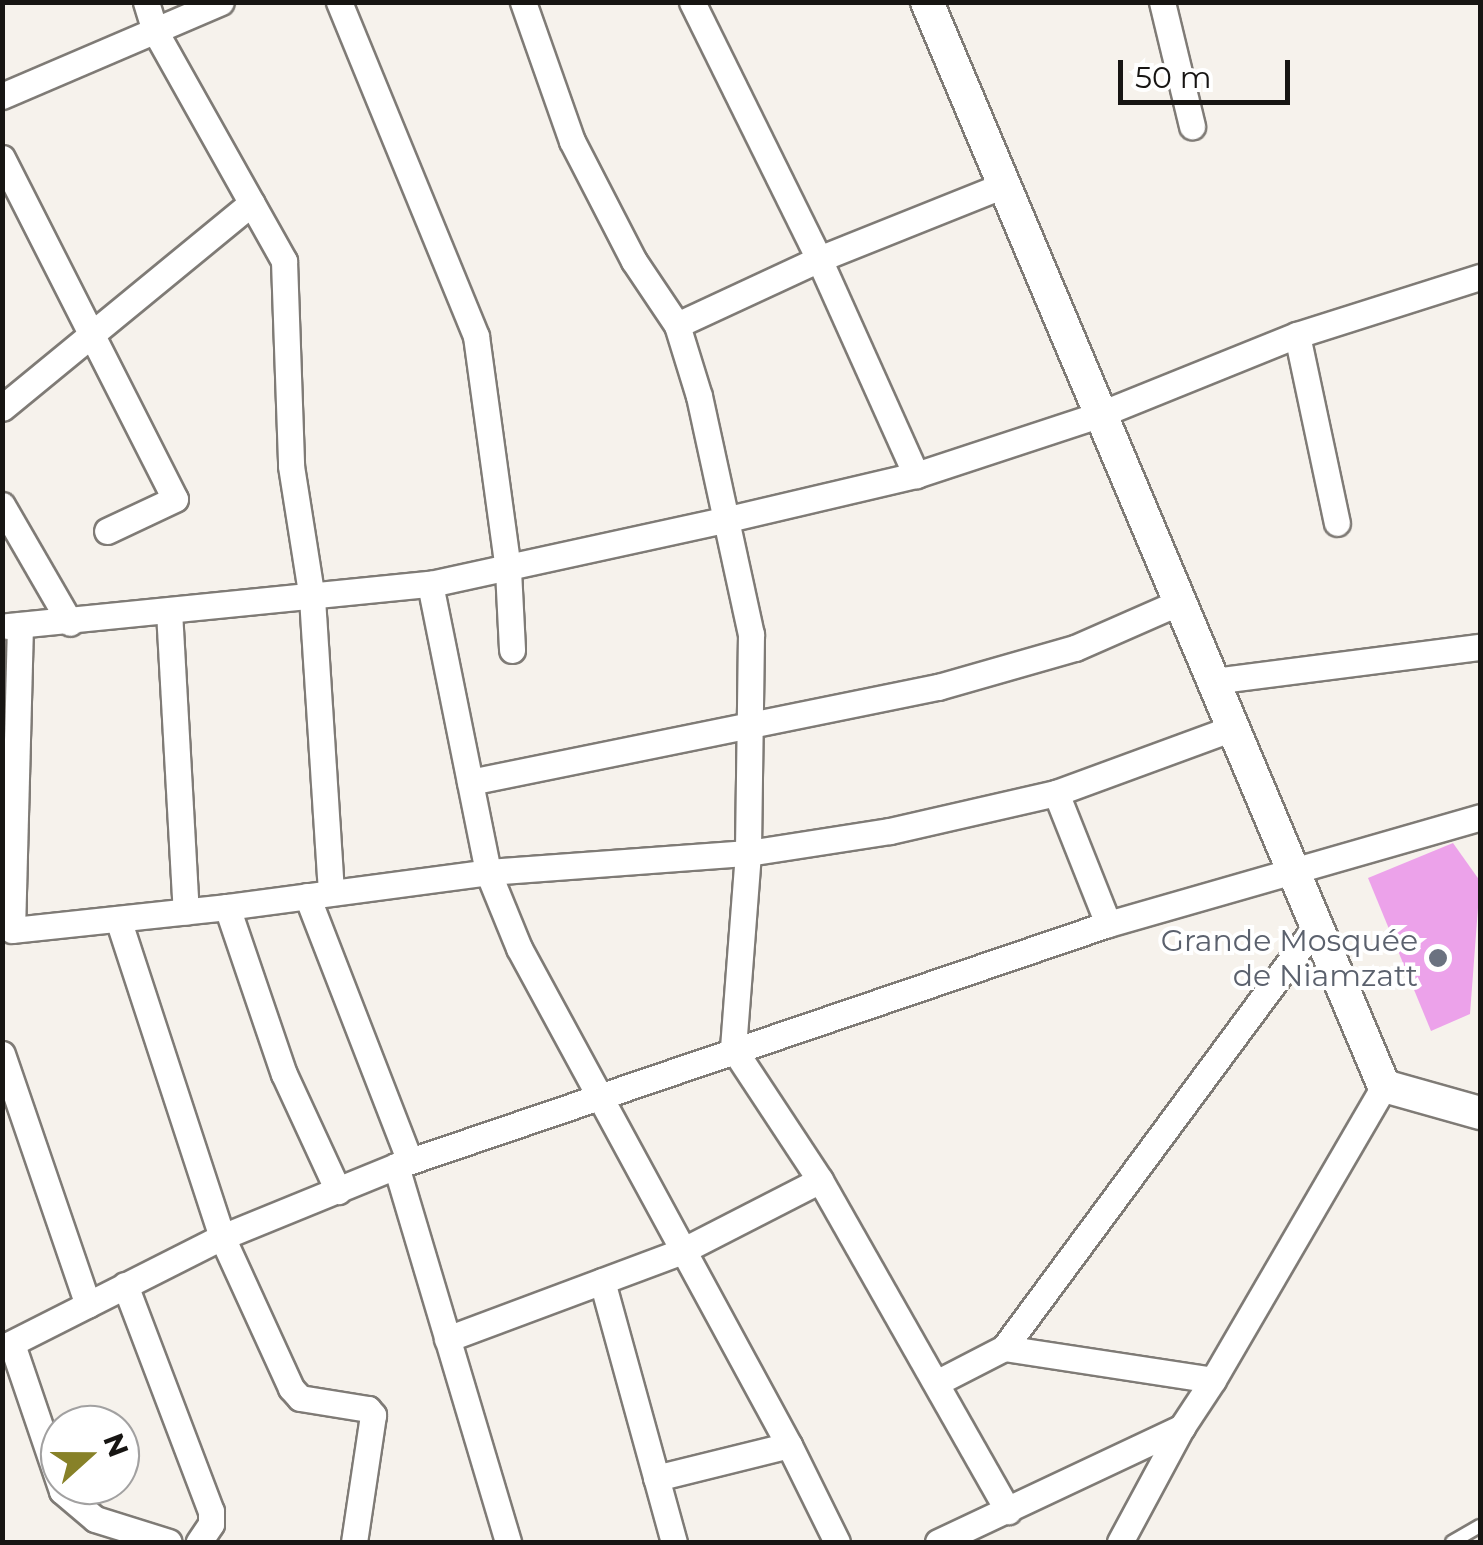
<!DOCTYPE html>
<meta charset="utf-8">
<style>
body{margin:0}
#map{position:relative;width:1483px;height:1545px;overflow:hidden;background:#f6f2ec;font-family:Montserrat,sans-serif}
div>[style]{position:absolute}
.building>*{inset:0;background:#eca2ea}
.roads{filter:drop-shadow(2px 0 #7f7b76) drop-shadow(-2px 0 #7f7b76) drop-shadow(0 2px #7f7b76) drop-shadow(0 -2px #7f7b76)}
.service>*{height:12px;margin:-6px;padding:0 6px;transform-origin:6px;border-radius:6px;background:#fff}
.minor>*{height:25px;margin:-12.5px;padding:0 12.5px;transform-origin:12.5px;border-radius:12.5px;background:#fff}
.tertiary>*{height:32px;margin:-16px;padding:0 16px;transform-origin:16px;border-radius:16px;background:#fff}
.dots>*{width:28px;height:28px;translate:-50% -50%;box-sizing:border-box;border:5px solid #fff;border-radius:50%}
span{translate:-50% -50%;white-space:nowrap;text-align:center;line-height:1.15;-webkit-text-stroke:8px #fff;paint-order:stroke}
.worship-label{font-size:30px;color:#5b616d}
.right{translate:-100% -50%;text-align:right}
.frame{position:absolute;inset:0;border:5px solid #171513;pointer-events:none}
.north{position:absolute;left:40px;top:1405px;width:100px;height:100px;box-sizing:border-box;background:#fff;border:2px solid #a2a1a1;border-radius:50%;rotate:69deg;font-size:28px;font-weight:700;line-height:40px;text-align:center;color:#171513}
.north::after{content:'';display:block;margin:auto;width:35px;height:45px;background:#878128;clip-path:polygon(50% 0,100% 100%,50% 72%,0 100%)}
.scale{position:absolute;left:1118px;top:60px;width:172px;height:45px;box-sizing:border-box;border:5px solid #171513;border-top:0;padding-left:12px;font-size:30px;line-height:35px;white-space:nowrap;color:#171513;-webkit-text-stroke:8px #fff;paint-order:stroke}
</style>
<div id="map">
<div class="building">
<div style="clip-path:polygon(1453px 843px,1480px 881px,1470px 1014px,1431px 1031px,1368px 878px)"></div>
</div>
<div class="roads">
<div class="service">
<div style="left:1452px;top:1542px;width:32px;rotate:-30deg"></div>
</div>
<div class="minor">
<div style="left:146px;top:2px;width:30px;rotate:73deg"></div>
<div style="left:155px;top:31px;width:264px;rotate:60.7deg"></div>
<div style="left:284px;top:261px;width:205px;rotate:88deg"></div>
<div style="left:291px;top:466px;width:134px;rotate:81deg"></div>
<div style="left:312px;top:598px;width:295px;rotate:86.3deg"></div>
<div style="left:339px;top:2px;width:361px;rotate:67.7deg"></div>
<div style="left:476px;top:336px;width:236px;rotate:82.2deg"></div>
<div style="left:508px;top:570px;width:80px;rotate:87.1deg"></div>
<div style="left:523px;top:2px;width:147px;rotate:70.6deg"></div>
<div style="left:572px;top:141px;width:135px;rotate:62.7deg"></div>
<div style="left:634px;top:261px;width:77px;rotate:56.1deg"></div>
<div style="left:677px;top:325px;width:74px;rotate:72.8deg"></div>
<div style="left:699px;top:396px;width:244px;rotate:77.7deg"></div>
<div style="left:751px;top:634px;width:219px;rotate:90.8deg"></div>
<div style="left:748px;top:853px;width:196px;rotate:94.4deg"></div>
<div style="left:733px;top:1048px;width:158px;rotate:56.6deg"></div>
<div style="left:820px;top:1180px;width:381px;rotate:60.4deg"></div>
<div style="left:692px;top:2px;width:287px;rotate:63.7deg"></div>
<div style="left:819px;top:259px;width:237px;rotate:65.8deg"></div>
<div style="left:1162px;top:2px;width:128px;rotate:76.4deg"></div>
<div style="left:2px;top:96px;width:238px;rotate:-23.2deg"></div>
<div style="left:2px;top:158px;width:382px;rotate:63.1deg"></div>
<div style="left:175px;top:499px;width:75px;rotate:154.8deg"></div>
<div style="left:677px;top:325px;width:157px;rotate:-24.9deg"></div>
<div style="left:819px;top:259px;width:199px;rotate:-21.8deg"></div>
<div style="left:1297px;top:335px;width:192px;rotate:78deg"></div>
<div style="left:2px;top:408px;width:323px;rotate:-39.4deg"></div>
<div style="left:2px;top:505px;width:136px;rotate:60deg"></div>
<div style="left:430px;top:584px;width:294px;rotate:78.6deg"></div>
<div style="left:488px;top:872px;width:82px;rotate:67.8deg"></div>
<div style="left:519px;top:948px;width:566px;rotate:61.49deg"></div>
<div style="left:789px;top:1445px;width:108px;rotate:63.7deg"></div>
<div style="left:169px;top:611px;width:301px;rotate:86.8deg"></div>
<div style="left:20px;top:625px;width:305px;rotate:91.5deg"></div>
<div style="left:12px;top:930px;width:216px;rotate:-6.1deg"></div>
<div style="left:227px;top:907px;width:263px;rotate:-7.6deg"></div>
<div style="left:488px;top:872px;width:261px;rotate:-4.2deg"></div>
<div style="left:748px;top:853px;width:144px;rotate:-8.8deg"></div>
<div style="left:890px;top:831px;width:170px;rotate:-12.9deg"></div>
<div style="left:1056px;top:793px;width:189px;rotate:-20.2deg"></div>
<div style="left:7px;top:626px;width:425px;rotate:-5.7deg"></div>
<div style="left:430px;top:584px;width:301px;rotate:-12.3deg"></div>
<div style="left:724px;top:520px;width:197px;rotate:-13.2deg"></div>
<div style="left:916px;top:475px;width:195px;rotate:-18.2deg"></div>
<div style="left:1101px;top:414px;width:211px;rotate:-22deg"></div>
<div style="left:1297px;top:335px;width:192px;rotate:-17.6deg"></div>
<div style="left:1213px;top:681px;width:269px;rotate:-7.3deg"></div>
<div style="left:470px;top:782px;width:478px;rotate:-11.5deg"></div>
<div style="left:938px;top:687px;width:142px;rotate:-15.9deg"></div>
<div style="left:1075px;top:648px;width:115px;rotate:-23.7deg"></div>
<div style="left:1056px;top:793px;width:141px;rotate:68.3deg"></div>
<div style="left:307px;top:896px;width:284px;rotate:68.8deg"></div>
<div style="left:227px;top:907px;width:176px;rotate:71.2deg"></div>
<div style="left:284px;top:1074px;width:129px;rotate:65.2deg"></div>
<div style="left:118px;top:919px;width:335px;rotate:71.9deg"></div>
<div style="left:222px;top:1237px;width:166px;rotate:65.4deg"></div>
<div style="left:291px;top:1388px;width:13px;rotate:48deg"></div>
<div style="left:300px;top:1398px;width:69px;rotate:9.2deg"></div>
<div style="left:368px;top:1409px;width:8px;rotate:50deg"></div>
<div style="left:373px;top:1415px;width:128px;rotate:98.5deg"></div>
<div style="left:2px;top:1054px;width:265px;rotate:71.1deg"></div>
<div style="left:396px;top:1166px;width:392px;rotate:73.4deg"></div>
<div style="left:602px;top:1281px;width:271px;rotate:74.6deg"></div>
<div style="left:125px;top:1285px;width:242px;rotate:69.2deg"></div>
<div style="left:211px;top:1511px;width:13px;rotate:90deg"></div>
<div style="left:211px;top:1524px;width:22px;rotate:124deg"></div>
<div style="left:447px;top:1339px;width:249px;rotate:-20.5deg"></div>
<div style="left:680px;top:1252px;width:157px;rotate:-27.2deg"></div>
<div style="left:12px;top:1344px;width:155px;rotate:71.2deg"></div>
<div style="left:62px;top:1491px;width:43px;rotate:40.3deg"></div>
<div style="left:95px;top:1519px;width:77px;rotate:17.3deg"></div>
<div style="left:2px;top:1348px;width:246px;rotate:-26.8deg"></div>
<div style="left:222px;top:1237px;width:188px;rotate:-22.2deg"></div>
<div style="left:396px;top:1166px;width:752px;rotate:-18.77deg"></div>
<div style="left:1108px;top:924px;width:387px;rotate:-16deg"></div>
<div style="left:1004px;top:1348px;width:211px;rotate:8.7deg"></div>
<div style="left:938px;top:1382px;width:74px;rotate:-27.3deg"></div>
<div style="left:1004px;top:1348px;width:525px;rotate:-53.52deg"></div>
<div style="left:656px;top:1478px;width:137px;rotate:-13.9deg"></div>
<div style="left:938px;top:1542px;width:270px;rotate:-25.2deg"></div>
<div style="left:1120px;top:1542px;width:131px;rotate:-61.7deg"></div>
<div style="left:1182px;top:1427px;width:56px;rotate:-56.6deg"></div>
<div style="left:1213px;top:1380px;width:340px;rotate:-59.8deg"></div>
</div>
<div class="tertiary">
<div style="left:927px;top:2px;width:1176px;rotate:67.14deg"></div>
<div style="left:1384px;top:1086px;width:100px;rotate:15.7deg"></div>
</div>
</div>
<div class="dots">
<div style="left:1438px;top:958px;background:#6b7280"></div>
</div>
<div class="worship-label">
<span class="right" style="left:1418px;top:958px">Grande Mosquée<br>de Niamzatt</span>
</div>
<div class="frame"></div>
<div class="north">N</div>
<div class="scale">50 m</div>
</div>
